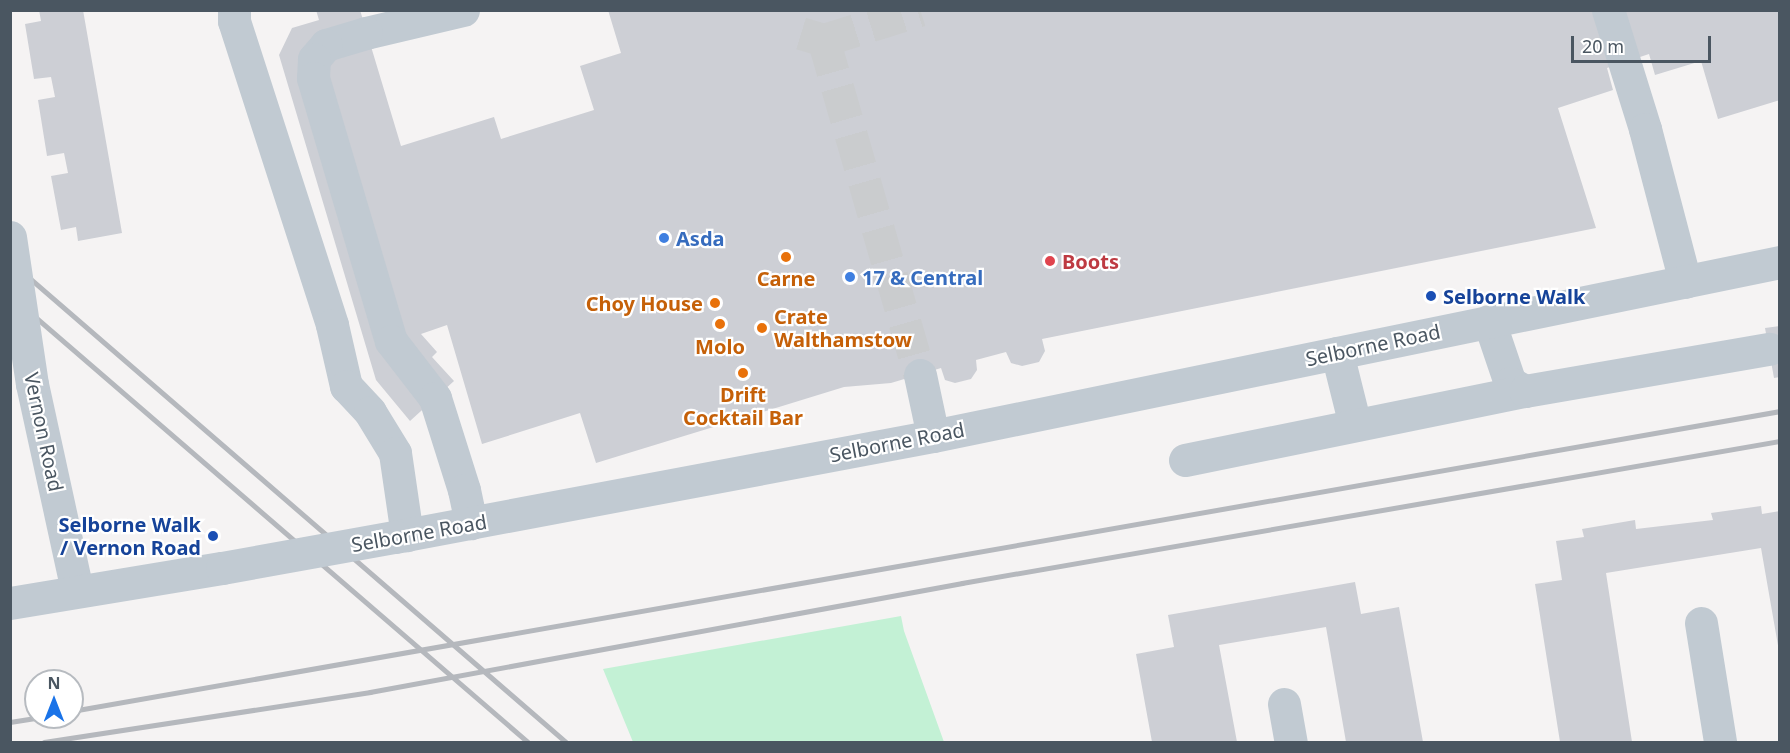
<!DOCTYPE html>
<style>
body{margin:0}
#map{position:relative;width:1790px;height:753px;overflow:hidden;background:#f5f3f3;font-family:"Noto Sans",sans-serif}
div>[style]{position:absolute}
.green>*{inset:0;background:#c3f1d5}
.building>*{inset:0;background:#cdcfd5}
.minor-tunnel>*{height:33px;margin-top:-16.5px;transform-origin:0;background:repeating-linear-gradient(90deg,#caccce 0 33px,transparent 0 49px)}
.minor>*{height:33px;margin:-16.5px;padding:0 16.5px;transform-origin:16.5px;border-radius:16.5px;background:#c1cad2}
.rail>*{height:4.5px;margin:-2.25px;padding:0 2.25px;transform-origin:2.25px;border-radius:2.25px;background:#b5b8bd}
.minor-bridge>*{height:33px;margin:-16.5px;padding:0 16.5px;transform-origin:16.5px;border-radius:16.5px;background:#c1cad2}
.dots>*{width:16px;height:16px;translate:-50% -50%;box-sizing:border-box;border:3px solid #fff;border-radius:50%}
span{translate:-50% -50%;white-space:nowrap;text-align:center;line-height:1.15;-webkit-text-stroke:4.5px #fff;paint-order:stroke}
.shop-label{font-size:20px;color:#366cbe;font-weight:700}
.left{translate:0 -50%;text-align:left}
.health-label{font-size:20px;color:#be3a42;font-weight:700}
.food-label{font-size:20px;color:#c56008;font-weight:700}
.right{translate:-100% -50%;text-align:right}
.transit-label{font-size:20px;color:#164399;font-weight:700}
.street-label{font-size:20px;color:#4a5661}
.frame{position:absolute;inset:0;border:12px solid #4a5661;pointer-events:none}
.north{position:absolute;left:24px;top:669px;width:60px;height:60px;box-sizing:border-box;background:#fff;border:2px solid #b7bbc0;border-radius:50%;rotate:0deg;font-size:16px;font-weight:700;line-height:24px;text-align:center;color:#4a5661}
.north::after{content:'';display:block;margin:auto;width:21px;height:27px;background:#1a73e8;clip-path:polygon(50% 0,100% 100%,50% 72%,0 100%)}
.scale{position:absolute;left:1571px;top:36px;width:140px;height:27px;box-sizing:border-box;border:3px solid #4a5661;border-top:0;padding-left:8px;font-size:18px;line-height:21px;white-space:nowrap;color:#4a5661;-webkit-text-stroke:4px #fff;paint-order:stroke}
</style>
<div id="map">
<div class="green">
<div style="clip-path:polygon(901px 616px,904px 631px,944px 742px,633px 742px,603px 669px)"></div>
</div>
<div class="building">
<div style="clip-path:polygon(39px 10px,83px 10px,122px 233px,78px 241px,76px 227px,61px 230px,51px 176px,68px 173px,64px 153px,47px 156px,38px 100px,55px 97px,51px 77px,34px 79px,25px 24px,41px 21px)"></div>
<div style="clip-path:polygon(316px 10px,360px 10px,401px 146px,494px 117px,501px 139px,594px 110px,580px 66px,621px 53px,608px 10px,1780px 10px,1780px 100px,1718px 119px,1701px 61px,1655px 75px,1649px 54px,1607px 68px,1613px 90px,1558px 108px,1596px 228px,1042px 339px,1045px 351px,1039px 362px,1022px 366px,1011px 363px,1006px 352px,976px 360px,977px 370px,971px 379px,955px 383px,945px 380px,941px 368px,891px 383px,844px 387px,596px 463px,580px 413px,482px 444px,447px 325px,421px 334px,437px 352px,432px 357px,454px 381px,410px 421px,376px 380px,279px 55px,292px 28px,319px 20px)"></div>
<div style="clip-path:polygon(1780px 326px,1780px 377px,1774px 378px,1765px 328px)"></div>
<div style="clip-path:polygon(1761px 506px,1762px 514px,1780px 511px,1780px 657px,1761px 548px,1606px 573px,1632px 742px,1560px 742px,1535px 584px,1562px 580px,1556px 541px,1584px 537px,1582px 529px,1635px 520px,1636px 529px,1713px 520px,1711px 513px)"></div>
<div style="clip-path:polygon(1355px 582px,1361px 614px,1399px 607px,1423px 742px,1346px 742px,1326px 627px,1219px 645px,1237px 742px,1152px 742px,1136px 654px,1174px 647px,1168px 615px)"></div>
</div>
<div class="minor-tunnel">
<div style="left:801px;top:33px;width:24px;rotate:17deg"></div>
<div style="left:824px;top:40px;width:101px;rotate:-17.4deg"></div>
<div style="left:824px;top:40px;width:348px;rotate:74deg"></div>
</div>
<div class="minor">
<div style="left:234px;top:10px;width:11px;rotate:90deg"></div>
<div style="left:234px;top:21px;width:319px;rotate:72.1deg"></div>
<div style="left:332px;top:325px;width:63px;rotate:77.1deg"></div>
<div style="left:346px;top:386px;width:35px;rotate:47deg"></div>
<div style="left:370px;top:412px;width:48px;rotate:58.6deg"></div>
<div style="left:395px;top:453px;width:83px;rotate:81.7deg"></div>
<div style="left:463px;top:10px;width:100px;rotate:166.7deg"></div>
<div style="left:366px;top:33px;width:42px;rotate:163.3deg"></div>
<div style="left:326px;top:45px;width:18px;rotate:131deg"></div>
<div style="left:314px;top:59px;width:19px;rotate:93deg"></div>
<div style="left:313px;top:78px;width:274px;rotate:73.5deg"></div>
<div style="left:391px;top:341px;width:72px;rotate:52.3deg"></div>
<div style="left:435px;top:398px;width:96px;rotate:72.5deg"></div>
<div style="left:464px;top:490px;width:34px;rotate:78deg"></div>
<div style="left:1608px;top:10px;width:125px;rotate:72.7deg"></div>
<div style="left:1645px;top:129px;width:158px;rotate:75.3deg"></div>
<div style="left:1489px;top:321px;width:65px;rotate:71.3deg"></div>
<div style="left:1510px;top:383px;width:17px;rotate:28deg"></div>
<div style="left:1337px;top:353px;width:74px;rotate:76deg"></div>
<div style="left:920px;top:375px;width:62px;rotate:78deg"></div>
<div style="left:32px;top:384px;width:212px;rotate:77.7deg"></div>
<div style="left:1185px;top:460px;width:347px;rotate:-11.5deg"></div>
<div style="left:1525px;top:391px;width:248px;rotate:-9.8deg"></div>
<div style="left:395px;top:537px;width:547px;rotate:-10.63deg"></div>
<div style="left:933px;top:436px;width:865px;rotate:-11.61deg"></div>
<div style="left:10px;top:603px;width:215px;rotate:-9.4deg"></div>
<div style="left:1701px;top:623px;width:121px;rotate:80.9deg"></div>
<div style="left:1284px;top:704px;width:39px;rotate:80deg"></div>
</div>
<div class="rail">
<div style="left:10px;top:261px;width:735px;rotate:40.86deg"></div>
<div style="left:10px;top:295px;width:684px;rotate:40.79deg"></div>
<div style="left:72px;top:711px;width:1734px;rotate:-9.96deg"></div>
<div style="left:10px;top:722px;width:30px;rotate:-9deg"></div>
<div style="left:44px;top:742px;width:330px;rotate:-8.7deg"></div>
<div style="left:370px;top:692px;width:602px;rotate:-10.43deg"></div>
<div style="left:962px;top:583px;width:830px;rotate:-9.85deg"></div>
</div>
<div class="minor-bridge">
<div style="left:10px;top:237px;width:149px;rotate:81.5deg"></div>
<div style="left:222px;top:568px;width:176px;rotate:-10.2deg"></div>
</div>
<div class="dots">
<div style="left:664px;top:238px;background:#3f7fe0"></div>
<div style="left:786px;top:257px;background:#e8710a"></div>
<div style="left:1050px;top:261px;background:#e0444e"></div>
<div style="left:850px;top:277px;background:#3f7fe0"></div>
<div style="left:1431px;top:296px;background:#1a4fb4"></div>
<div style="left:715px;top:303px;background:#e8710a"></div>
<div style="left:720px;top:324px;background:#e8710a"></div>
<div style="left:762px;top:328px;background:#e8710a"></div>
<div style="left:743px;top:373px;background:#e8710a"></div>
<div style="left:213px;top:536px;background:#1a4fb4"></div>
</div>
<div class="shop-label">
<span class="left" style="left:676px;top:238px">Asda</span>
<span class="left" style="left:862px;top:277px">17 &amp; Central</span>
</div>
<div class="health-label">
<span class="left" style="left:1062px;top:261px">Boots</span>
</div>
<div class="food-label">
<span style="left:786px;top:278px">Carne</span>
<span class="right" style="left:703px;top:303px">Choy House</span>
<span class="left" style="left:774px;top:328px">Crate<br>Walthamstow</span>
<span style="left:720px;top:346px">Molo</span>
<span style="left:743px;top:406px">Drift<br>Cocktail Bar</span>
</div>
<div class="transit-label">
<span class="left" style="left:1443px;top:296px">Selborne Walk</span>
<span class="right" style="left:201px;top:536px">Selborne Walk<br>/ Vernon Road</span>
</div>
<div class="street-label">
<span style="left:1373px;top:345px;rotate:-12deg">Selborne Road</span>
<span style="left:44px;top:432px;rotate:78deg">Vernon Road</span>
<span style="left:897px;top:442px;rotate:-11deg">Selborne Road</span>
<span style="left:419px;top:533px;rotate:-10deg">Selborne Road</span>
</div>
<div class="frame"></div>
<div class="north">N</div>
<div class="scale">20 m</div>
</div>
